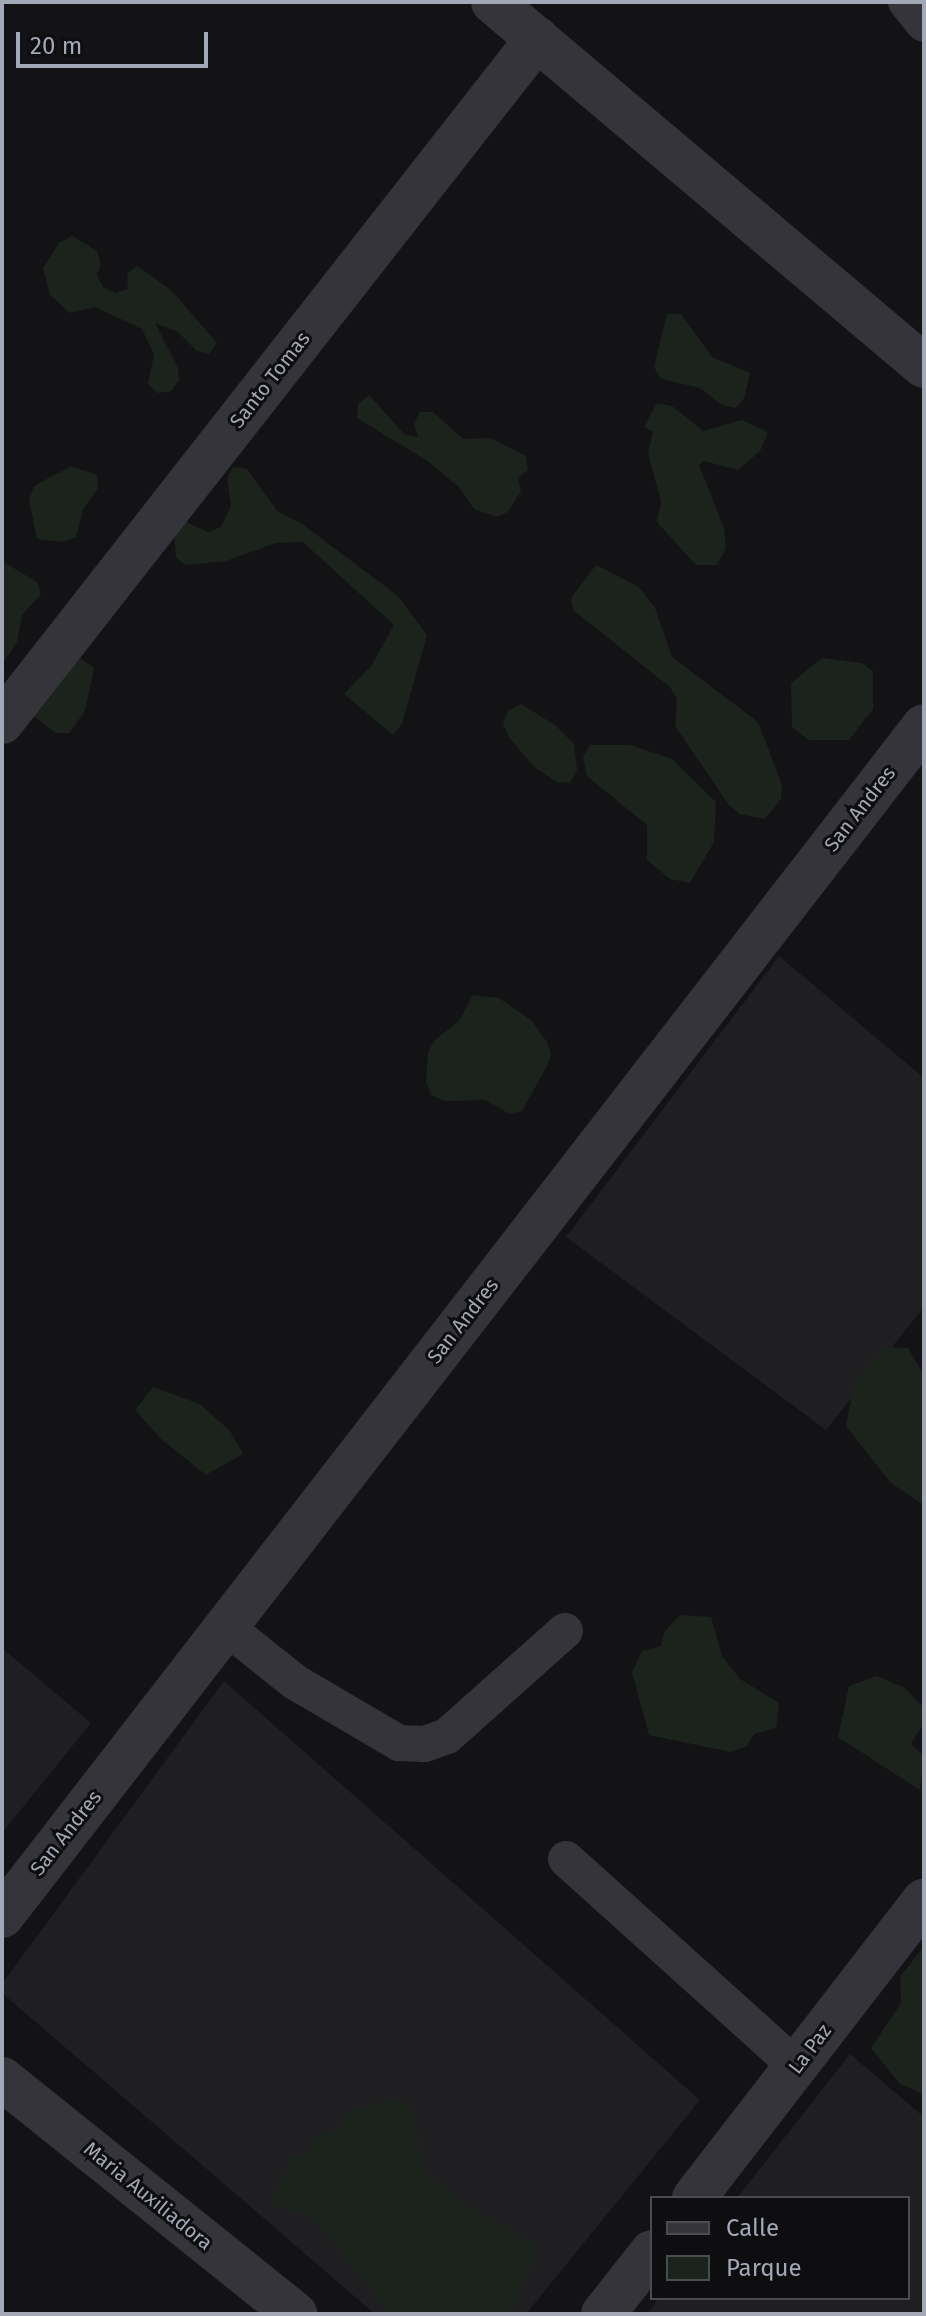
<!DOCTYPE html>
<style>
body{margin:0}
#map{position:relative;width:926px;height:2316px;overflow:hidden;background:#131315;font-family:"Fira Sans",sans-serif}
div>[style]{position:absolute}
.built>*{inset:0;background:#1f1f22}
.green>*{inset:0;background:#1b231c}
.service>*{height:36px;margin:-18px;padding:0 18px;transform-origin:18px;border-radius:18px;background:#34343a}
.minor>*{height:44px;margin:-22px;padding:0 22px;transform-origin:22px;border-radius:22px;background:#34343a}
span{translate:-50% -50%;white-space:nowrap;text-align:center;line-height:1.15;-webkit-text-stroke:6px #0e0e10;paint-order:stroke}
.street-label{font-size:20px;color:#a3a8b6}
.frame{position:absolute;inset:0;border:4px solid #a3a8b6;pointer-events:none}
.legend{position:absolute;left:650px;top:2196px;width:260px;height:104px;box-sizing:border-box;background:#0e0e10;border:2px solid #4a4c52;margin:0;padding:10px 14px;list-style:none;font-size:24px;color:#a3a8b6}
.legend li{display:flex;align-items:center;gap:16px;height:40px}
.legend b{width:40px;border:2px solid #4a4c52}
.scale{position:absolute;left:16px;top:32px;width:192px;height:36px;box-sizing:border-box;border:4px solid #a3a8b6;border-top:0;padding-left:10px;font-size:24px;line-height:28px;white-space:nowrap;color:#a3a8b6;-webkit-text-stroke:6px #0e0e10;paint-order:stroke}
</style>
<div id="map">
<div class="built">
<div style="clip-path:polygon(779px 956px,924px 1078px,924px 1307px,826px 1430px,566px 1237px)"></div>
<div style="clip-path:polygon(2px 1648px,91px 1723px,2px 1833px)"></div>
<div style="clip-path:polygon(224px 1681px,700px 2100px,526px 2314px,375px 2314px,2px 1993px,2px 1984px)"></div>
<div style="clip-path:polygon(850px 2054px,924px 2117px,924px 2314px,647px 2314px,659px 2298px,908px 2298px,908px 2198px,737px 2198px)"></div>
</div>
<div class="green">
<div style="clip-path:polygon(72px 236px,97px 251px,101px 264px,97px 275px,103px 287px,115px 293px,128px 289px,127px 274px,137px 266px,171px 290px,217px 343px,209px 354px,197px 351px,178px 332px,155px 323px,178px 368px,179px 380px,171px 391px,158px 393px,148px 384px,154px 354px,142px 329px,95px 307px,70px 313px,50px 295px,43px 268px,59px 243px)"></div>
<div style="clip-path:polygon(667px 314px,681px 314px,712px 357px,750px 373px,744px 398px,736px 408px,722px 405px,700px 388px,661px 379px,654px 367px)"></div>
<div style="clip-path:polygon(369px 395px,405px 435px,418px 437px,414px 424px,420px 412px,433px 412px,463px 439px,490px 438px,526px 456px,528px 470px,518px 478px,521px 491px,508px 512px,497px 517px,474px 509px,459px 487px,426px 460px,357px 418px,358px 404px)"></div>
<div style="clip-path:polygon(657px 403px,672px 406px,703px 431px,742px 420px,768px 432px,760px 451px,738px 470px,704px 461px,699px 465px,724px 528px,726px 548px,717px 565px,696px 565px,657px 522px,661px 502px,648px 453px,653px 432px,644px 427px)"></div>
<div style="clip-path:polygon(71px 466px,97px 475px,98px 488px,83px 510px,76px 537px,64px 542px,37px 539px,29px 500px,34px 486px)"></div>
<div style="clip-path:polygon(233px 467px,247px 469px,278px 512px,302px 524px,398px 596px,427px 635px,402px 724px,393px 735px,344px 694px,372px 665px,394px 625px,303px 542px,276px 543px,226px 561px,186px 565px,176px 558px,174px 531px,182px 520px,208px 532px,221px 527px,231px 506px,227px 479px)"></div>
<div style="clip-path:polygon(2px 561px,37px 582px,41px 594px,22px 615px,17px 642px,2px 665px)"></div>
<div style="clip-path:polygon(596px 565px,639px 587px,655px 608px,672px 657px,758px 722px,782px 785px,781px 799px,765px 819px,739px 814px,729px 805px,675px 726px,677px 699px,670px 687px,573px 610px,571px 598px)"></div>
<div style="clip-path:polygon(73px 653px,94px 668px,85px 711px,69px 733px,56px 733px,32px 715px)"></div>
<div style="clip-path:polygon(822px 658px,862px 663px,873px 671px,873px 709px,849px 740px,809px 740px,792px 727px,791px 683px)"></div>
<div style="clip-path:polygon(521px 704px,555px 725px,574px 744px,577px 770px,570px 783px,557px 782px,533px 766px,508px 736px,503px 723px,508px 711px)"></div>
<div style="clip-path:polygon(590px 745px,630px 745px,672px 759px,716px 802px,714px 842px,690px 883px,670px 879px,647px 860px,647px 825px,587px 776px,583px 757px)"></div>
<div style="clip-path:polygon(473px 995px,499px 998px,532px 1021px,547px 1042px,551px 1054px,547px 1066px,522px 1111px,510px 1114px,485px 1100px,444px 1101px,431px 1095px,426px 1081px,428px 1052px,435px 1040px,459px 1021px)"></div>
<div style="clip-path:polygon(885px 1347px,908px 1348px,924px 1375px,924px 1505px,891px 1483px,846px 1426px,854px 1382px)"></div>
<div style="clip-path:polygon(153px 1387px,200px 1404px,230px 1431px,243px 1454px,206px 1475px,161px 1439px,135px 1410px)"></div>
<div style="clip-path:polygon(680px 1615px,711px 1617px,722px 1656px,740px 1679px,779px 1703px,776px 1728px,754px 1734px,747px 1746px,731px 1752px,649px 1735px,632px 1672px,642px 1651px,661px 1646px,665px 1631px)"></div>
<div style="clip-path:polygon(877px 1676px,905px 1688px,923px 1707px,924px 1723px,911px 1744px,924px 1756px,920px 1790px,838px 1737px,849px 1686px)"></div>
<div style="clip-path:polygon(924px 1946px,924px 2095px,899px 2083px,871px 2048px,901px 2003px,900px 1977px)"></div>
<div style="clip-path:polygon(399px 2098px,415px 2111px,422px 2169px,469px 2207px,540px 2246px,511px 2314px,390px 2314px,316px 2221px,271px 2202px,292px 2157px,307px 2153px,317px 2137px,334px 2132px,354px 2109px)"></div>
</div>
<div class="service">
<div style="left:906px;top:2px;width:28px;rotate:51deg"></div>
<div style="left:226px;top:1627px;width:88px;rotate:38.6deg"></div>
<div style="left:295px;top:1682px;width:121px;rotate:30.4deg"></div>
<div style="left:399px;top:1743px;width:26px;rotate:2deg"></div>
<div style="left:425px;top:1744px;width:23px;rotate:-20deg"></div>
<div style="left:447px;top:1736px;width:158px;rotate:-41.7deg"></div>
<div style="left:566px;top:1859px;width:311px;rotate:42deg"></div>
</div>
<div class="minor">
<div style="left:493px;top:2px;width:564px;rotate:40.18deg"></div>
<div style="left:2px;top:722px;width:868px;rotate:-51.93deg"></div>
<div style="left:2px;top:1916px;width:1505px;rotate:-52.23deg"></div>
<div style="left:2px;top:2079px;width:376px;rotate:38.7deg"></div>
<div style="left:694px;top:2198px;width:376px;rotate:-52.3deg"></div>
<div style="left:603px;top:2314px;width:79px;rotate:-51.7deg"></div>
</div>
<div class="street-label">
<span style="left:270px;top:380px;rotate:-52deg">Santo Tomas</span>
<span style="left:860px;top:809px;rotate:-52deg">San Andres</span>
<span style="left:463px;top:1321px;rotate:-52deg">San Andres</span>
<span style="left:66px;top:1833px;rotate:-52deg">San Andres</span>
<span style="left:810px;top:2049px;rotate:-53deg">La Paz</span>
<span style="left:148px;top:2196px;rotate:39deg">Maria Auxiliadora</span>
</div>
<div class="frame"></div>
<ul class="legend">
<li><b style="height:10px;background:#34343a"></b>Calle</li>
<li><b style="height:22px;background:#1b231c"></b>Parque</li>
</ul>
<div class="scale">20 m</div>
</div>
